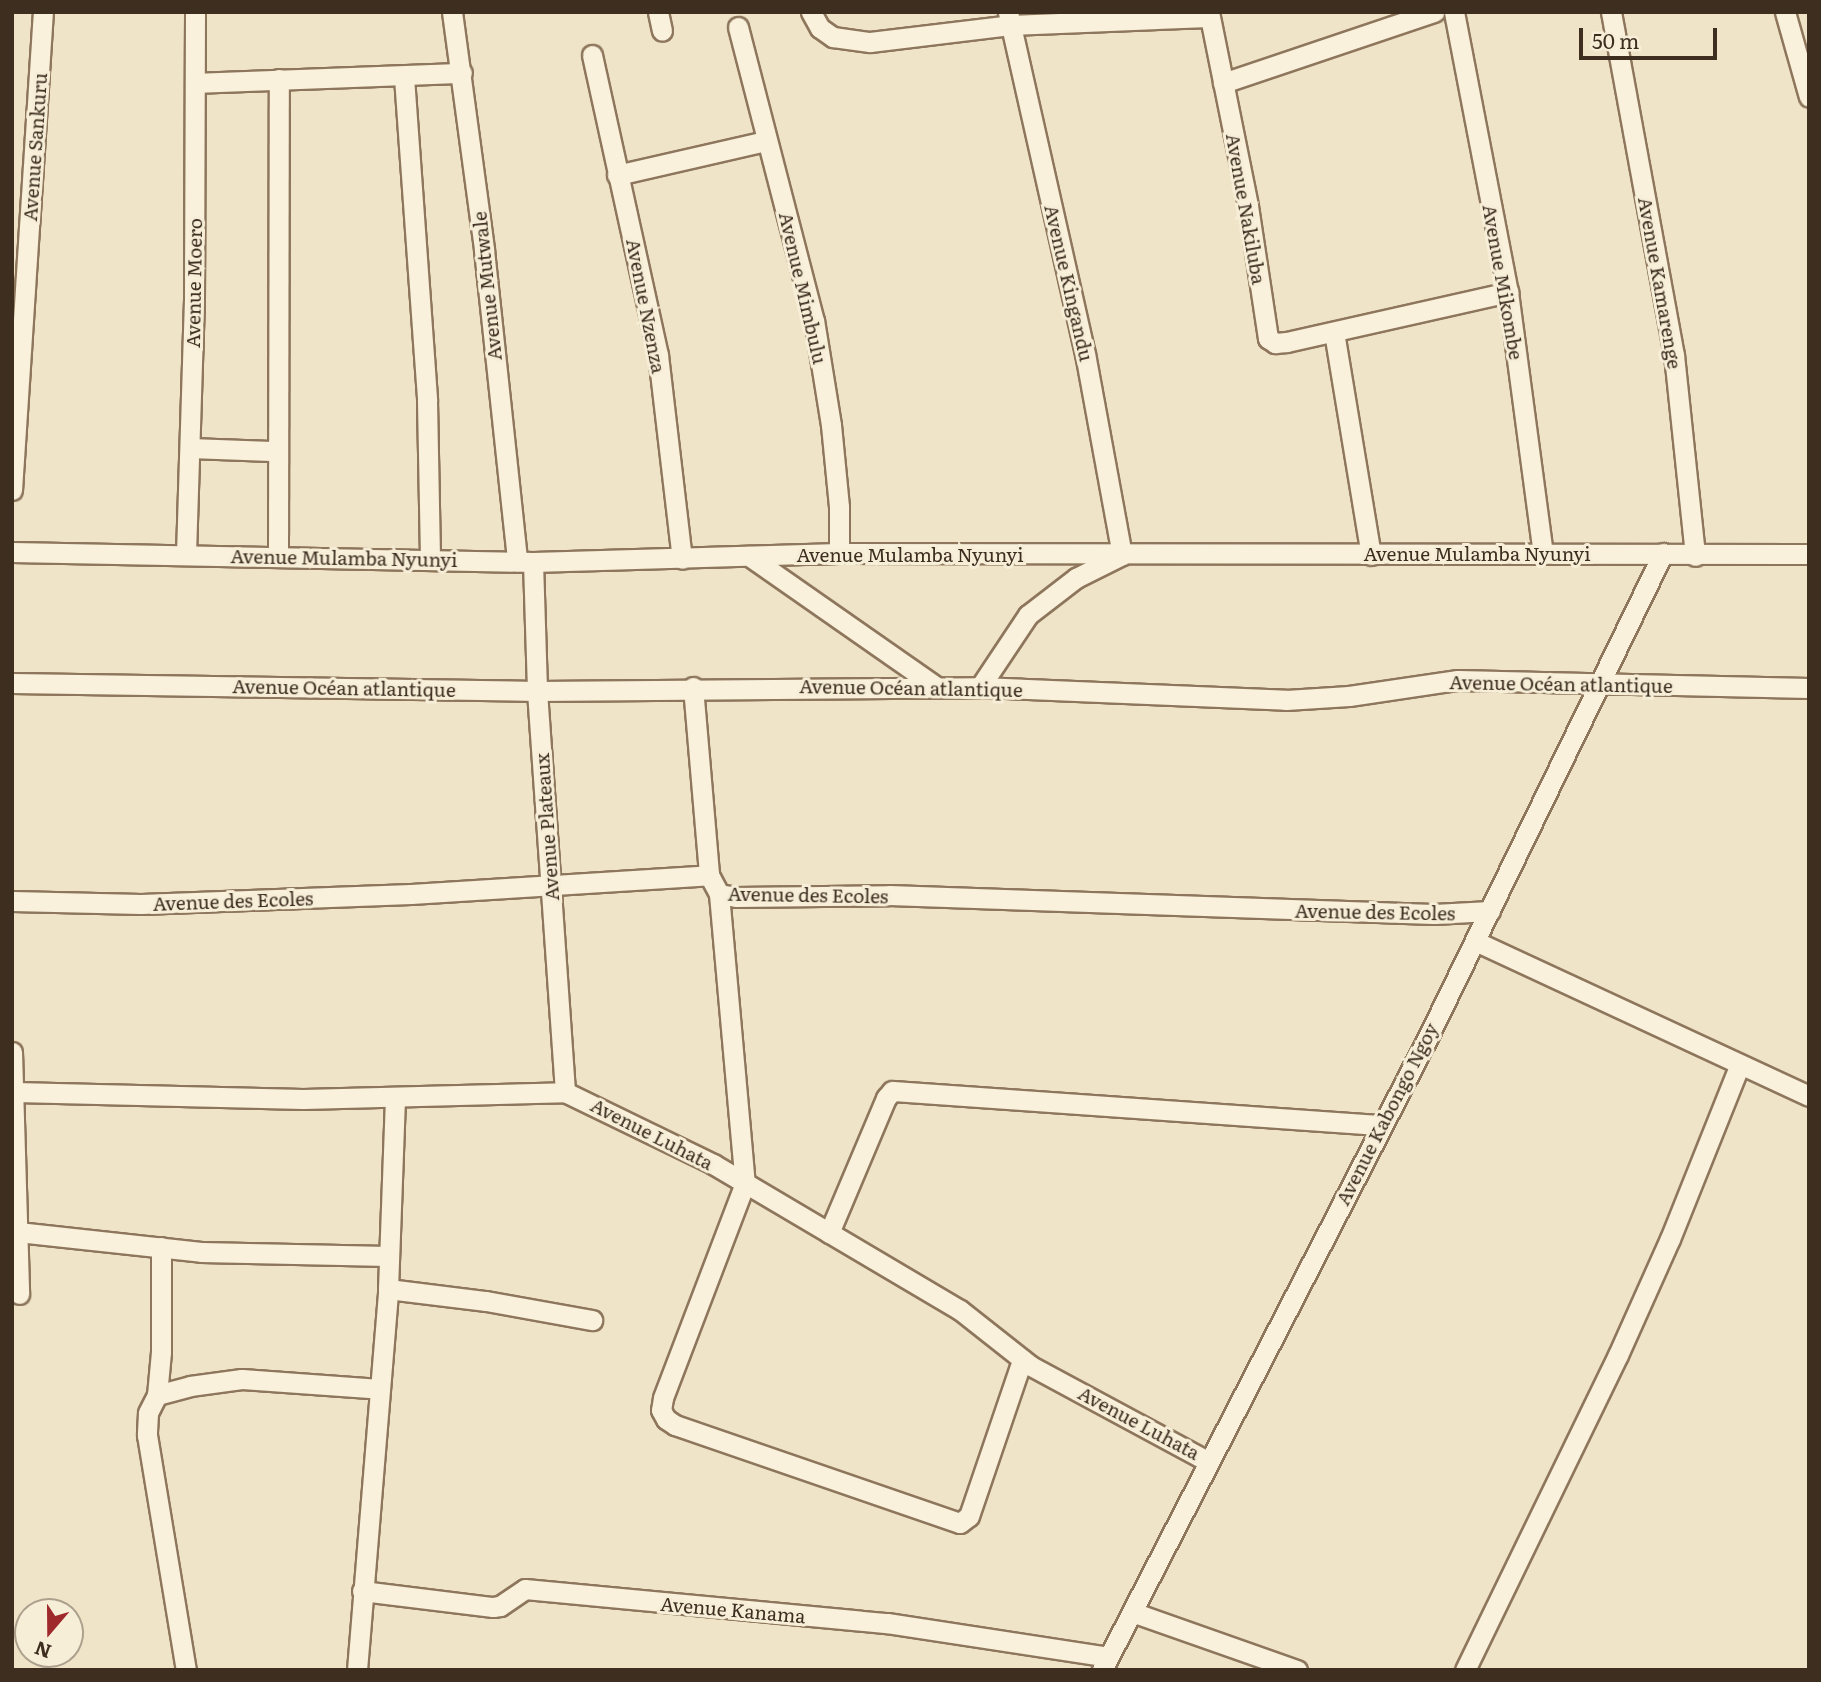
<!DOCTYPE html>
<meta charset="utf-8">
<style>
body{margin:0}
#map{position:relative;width:1821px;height:1682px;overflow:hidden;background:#f0e4c8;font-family:Literata,serif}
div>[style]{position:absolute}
.roads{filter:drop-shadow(2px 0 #8d765c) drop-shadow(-2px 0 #8d765c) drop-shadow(0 2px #8d765c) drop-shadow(0 -2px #8d765c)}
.street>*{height:19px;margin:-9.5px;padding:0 9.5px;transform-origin:9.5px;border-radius:9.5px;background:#faf1dc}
span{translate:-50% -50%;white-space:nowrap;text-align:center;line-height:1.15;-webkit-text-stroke:6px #f7eed8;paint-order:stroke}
.street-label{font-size:19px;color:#3d2e20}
.frame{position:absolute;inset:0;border:14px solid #3d2e20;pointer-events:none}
.north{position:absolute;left:14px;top:1598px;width:70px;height:70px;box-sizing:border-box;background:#f7eed8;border:2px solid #ada18e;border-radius:50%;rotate:200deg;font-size:19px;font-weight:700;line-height:28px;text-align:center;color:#3d2e20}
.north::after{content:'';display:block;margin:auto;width:24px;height:32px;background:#9e2a2b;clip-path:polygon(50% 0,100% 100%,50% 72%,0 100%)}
.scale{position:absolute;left:1579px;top:28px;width:138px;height:32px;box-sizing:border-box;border:4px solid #3d2e20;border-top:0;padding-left:9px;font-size:21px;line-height:24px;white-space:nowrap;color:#3d2e20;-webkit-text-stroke:5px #f7eed8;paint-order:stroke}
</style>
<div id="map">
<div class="roads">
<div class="street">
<div style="left:452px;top:12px;width:240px;rotate:82.3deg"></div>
<div style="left:484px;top:250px;width:313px;rotate:83.9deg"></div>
<div style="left:658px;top:12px;width:19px;rotate:78deg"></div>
<div style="left:811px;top:12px;width:18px;rotate:61deg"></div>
<div style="left:820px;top:28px;width:16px;rotate:35deg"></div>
<div style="left:833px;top:37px;width:37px;rotate:8deg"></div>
<div style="left:870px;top:42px;width:141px;rotate:-6.9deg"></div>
<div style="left:1010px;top:25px;width:199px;rotate:-2.3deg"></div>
<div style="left:1209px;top:12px;width:198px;rotate:78.6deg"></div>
<div style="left:1248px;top:206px;width:134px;rotate:81.4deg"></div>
<div style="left:1268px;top:338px;width:9px;rotate:36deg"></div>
<div style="left:1275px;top:343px;width:12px;rotate:-5deg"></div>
<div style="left:1287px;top:342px;width:227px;rotate:-12.7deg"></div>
<div style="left:1454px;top:12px;width:285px;rotate:79.1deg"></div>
<div style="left:1508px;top:292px;width:263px;rotate:82.4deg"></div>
<div style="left:1611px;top:12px;width:349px;rotate:79.6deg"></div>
<div style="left:1674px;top:355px;width:202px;rotate:84deg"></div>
<div style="left:1785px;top:12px;width:88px;rotate:74.2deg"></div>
<div style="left:738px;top:27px;width:303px;rotate:75.5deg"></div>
<div style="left:814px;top:320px;width:106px;rotate:80.8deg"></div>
<div style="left:831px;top:425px;width:82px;rotate:84.4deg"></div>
<div style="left:839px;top:507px;width:46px;rotate:90deg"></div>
<div style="left:592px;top:55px;width:307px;rotate:77.6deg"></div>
<div style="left:658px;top:355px;width:205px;rotate:83.3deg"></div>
<div style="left:404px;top:77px;width:325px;rotate:85.9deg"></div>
<div style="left:427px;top:401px;width:159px;rotate:88.9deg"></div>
<div style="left:196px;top:83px;width:266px;rotate:-2.2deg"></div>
<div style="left:1223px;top:83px;width:223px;rotate:-18.6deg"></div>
<div style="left:617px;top:175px;width:153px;rotate:-12.9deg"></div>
<div style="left:1334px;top:332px;width:226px;rotate:80.6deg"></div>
<div style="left:190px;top:448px;width:81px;rotate:2.1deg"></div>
<div style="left:271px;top:451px;width:7px;rotate:-34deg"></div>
<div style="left:12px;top:490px;width:479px;rotate:-86.3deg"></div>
<div style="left:12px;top:552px;width:521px;rotate:1.1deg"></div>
<div style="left:533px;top:562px;width:306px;rotate:-1.7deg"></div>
<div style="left:839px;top:553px;width:970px;rotate:0.06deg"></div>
<div style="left:186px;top:554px;width:253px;rotate:-88.2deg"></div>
<div style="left:194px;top:301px;width:289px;rotate:-89.8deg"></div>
<div style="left:278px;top:556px;width:477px;rotate:-89.9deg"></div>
<div style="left:749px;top:556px;width:229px;rotate:34.9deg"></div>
<div style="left:533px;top:562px;width:129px;rotate:88.2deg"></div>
<div style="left:537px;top:691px;width:402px;rotate:86deg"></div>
<div style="left:12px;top:683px;width:525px;rotate:0.87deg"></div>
<div style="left:537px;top:691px;width:443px;rotate:-0.5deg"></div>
<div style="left:980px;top:687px;width:306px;rotate:2.4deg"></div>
<div style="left:1286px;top:700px;width:63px;rotate:-3.6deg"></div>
<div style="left:1349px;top:696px;width:110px;rotate:-8.4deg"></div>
<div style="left:1458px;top:680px;width:351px;rotate:1.3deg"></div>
<div style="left:693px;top:687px;width:189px;rotate:85.1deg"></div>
<div style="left:980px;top:687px;width:87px;rotate:-56.3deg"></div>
<div style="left:1028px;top:615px;width:61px;rotate:-37.6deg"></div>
<div style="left:1076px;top:578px;width:51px;rotate:-26.6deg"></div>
<div style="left:1122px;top:555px;width:204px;rotate:-100.4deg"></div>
<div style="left:1085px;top:354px;width:351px;rotate:-102.7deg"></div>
<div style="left:719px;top:894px;width:290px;rotate:84.9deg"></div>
<div style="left:745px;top:1183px;width:230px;rotate:110.9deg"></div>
<div style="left:663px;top:1398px;width:12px;rotate:99deg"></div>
<div style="left:661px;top:1410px;width:10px;rotate:61deg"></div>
<div style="left:666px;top:1419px;width:11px;rotate:34deg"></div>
<div style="left:675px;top:1425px;width:301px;rotate:19deg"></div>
<div style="left:960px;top:1523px;width:11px;rotate:-38deg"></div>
<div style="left:969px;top:1516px;width:165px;rotate:-71.2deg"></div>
<div style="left:12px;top:901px;width:129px;rotate:1.3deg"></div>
<div style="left:141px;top:904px;width:270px;rotate:-2.1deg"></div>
<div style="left:411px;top:894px;width:299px;rotate:-3.6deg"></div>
<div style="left:709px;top:875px;width:21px;rotate:62deg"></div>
<div style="left:719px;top:894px;width:17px;rotate:10deg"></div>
<div style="left:736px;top:897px;width:153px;rotate:-0.7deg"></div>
<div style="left:889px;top:895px;width:545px;rotate:2deg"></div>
<div style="left:1434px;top:914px;width:56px;rotate:-3.1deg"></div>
<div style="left:1475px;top:941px;width:368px;rotate:24.9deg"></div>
<div style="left:12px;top:1052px;width:242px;rotate:88.3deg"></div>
<div style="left:15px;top:1092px;width:288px;rotate:1.4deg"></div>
<div style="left:303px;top:1099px;width:262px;rotate:-1.5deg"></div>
<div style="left:565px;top:1092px;width:165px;rotate:25.9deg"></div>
<div style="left:713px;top:1164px;width:287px;rotate:30.6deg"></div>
<div style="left:960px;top:1310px;width:90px;rotate:38.3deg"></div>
<div style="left:1031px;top:1366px;width:202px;rotate:28.3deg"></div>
<div style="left:18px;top:1232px;width:184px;rotate:6.2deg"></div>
<div style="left:201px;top:1252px;width:187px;rotate:1.2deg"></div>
<div style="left:829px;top:1233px;width:147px;rotate:-67.1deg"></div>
<div style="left:886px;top:1098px;width:9px;rotate:-49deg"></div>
<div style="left:892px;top:1091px;width:489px;rotate:4deg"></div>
<div style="left:161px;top:1247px;width:105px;rotate:90deg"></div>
<div style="left:161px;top:1352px;width:43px;rotate:95.3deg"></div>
<div style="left:157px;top:1395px;width:20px;rotate:117deg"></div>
<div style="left:148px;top:1413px;width:22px;rotate:93deg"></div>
<div style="left:147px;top:1435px;width:238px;rotate:80.6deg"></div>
<div style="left:388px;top:1289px;width:99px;rotate:7deg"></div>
<div style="left:486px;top:1301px;width:108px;rotate:10.2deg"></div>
<div style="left:157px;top:1395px;width:34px;rotate:-15deg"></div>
<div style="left:190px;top:1386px;width:52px;rotate:-7.7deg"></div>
<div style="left:242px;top:1379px;width:138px;rotate:4.1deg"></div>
<div style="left:362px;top:1591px;width:132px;rotate:7deg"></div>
<div style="left:493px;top:1607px;width:7px;rotate:-8deg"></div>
<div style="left:500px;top:1606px;width:30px;rotate:-34deg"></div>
<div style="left:525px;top:1589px;width:364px;rotate:5.4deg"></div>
<div style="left:887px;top:1623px;width:224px;rotate:8.7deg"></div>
<div style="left:1132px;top:1612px;width:175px;rotate:19.4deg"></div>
<div style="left:357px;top:1670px;width:382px;rotate:-85.3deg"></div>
<div style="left:388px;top:1289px;width:192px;rotate:-87.9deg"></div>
<div style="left:1102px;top:1670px;width:712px;rotate:-62.75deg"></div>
<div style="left:1428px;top:1037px;width:538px;rotate:-64.1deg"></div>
<div style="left:1465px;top:1670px;width:350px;rotate:-64.1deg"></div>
<div style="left:1618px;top:1355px;width:127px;rotate:-65.9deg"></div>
<div style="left:1670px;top:1239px;width:188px;rotate:-68.2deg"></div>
</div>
</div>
<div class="street-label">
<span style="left:35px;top:147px;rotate:-86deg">Avenue Sankuru</span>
<span style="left:1246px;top:209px;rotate:80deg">Avenue Nakiluba</span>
<span style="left:1503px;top:282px;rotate:80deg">Avenue Mikombe</span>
<span style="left:194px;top:283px;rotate:-89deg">Avenue Moero</span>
<span style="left:1069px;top:283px;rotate:77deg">Avenue Kingandu</span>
<span style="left:1660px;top:283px;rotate:80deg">Avenue Kamarenge</span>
<span style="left:487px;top:286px;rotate:-96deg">Avenue Mutwale</span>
<span style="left:803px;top:288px;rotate:77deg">Avenue Mimbulu</span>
<span style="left:646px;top:306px;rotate:79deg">Avenue Nzenza</span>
<span style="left:1477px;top:554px">Avenue Mulamba Nyunyi</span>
<span style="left:910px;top:555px">Avenue Mulamba Nyunyi</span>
<span style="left:344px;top:558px;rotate:1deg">Avenue Mulamba Nyunyi</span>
<span style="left:1561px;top:684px;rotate:1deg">Avenue Océan atlantique</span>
<span style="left:344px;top:688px;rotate:1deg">Avenue Océan atlantique</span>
<span style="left:911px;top:688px;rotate:1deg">Avenue Océan atlantique</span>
<span style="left:547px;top:827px;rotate:-94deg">Avenue Plateaux</span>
<span style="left:808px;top:895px;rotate:1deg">Avenue des Ecoles</span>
<span style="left:233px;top:901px;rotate:-2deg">Avenue des Ecoles</span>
<span style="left:1375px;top:912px;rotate:1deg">Avenue des Ecoles</span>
<span style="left:1387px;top:1114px;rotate:-63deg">Avenue Kabongo Ngoy</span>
<span style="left:652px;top:1134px;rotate:27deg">Avenue Luhata</span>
<span style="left:1139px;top:1423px;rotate:28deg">Avenue Luhata</span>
<span style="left:733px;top:1610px;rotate:5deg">Avenue Kanama</span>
</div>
<div class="frame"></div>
<div class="north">N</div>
<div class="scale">50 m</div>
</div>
